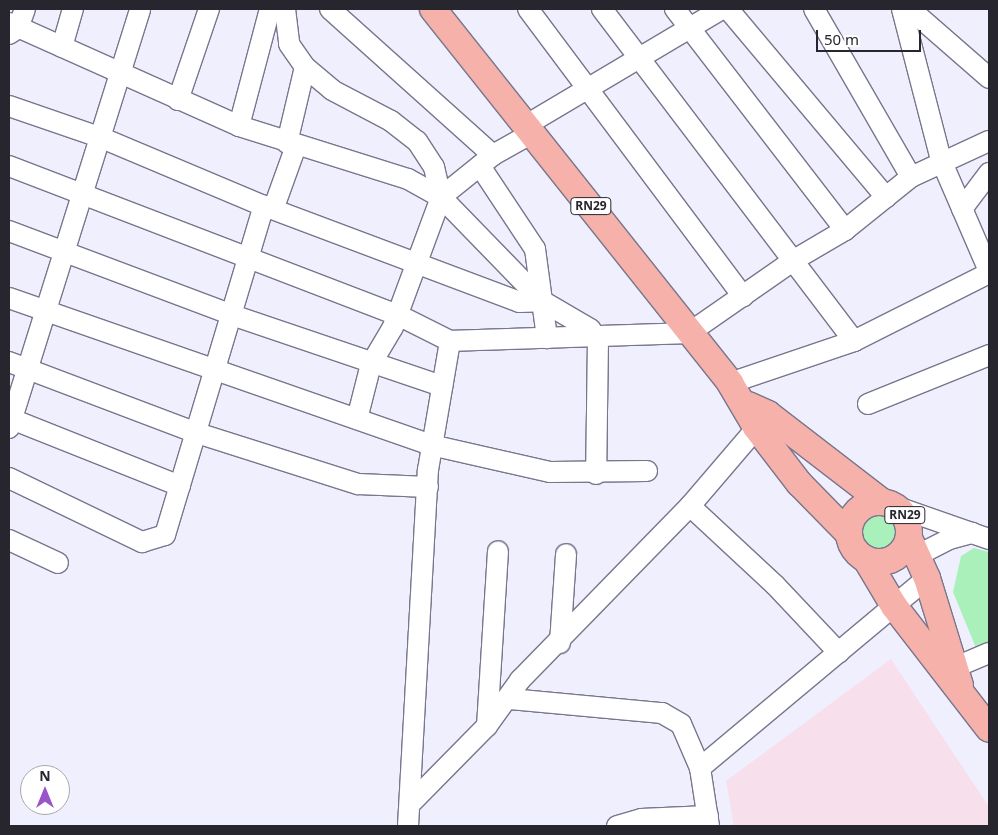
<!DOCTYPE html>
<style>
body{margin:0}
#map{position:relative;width:998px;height:835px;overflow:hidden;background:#f0effe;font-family:"Noto Sans",sans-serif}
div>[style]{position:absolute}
.education>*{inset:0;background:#f7dfeb}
.green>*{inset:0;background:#aaf0bb}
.round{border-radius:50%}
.roads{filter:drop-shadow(1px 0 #78768c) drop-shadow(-1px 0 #78768c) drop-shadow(0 1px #78768c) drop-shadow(0 -1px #78768c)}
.minor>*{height:20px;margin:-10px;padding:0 10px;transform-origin:10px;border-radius:10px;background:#fff}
.major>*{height:26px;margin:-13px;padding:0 13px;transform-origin:13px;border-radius:13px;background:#f5b1aa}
.major>.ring{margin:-13px;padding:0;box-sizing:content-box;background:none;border:26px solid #f5b1aa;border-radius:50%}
span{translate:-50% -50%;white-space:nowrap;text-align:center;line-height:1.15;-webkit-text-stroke:4.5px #fff;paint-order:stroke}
.shield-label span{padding:1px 4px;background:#fff;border:1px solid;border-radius:4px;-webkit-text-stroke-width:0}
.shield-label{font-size:12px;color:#27262f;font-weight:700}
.frame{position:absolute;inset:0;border:10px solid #27262f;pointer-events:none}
.north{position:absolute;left:20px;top:765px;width:50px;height:50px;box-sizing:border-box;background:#fff;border:1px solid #a9a8ac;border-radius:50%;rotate:0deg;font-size:14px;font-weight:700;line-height:20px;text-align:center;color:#27262f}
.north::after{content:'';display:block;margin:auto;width:18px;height:22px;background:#9a55c9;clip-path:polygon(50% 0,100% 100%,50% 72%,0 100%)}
.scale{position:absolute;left:816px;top:30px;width:105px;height:22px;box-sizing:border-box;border:2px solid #27262f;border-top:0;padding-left:6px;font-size:15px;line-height:18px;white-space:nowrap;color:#27262f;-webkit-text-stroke:4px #fff;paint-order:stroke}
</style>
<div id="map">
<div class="education">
<div style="clip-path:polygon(891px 659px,989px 807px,989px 826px,734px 826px,726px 781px)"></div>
</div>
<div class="green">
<div class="round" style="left:857px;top:509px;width:44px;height:44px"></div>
<div style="clip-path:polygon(974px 548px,989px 552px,989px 648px,978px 653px,953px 592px,961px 556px)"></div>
</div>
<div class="roads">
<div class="minor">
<div style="left:285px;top:9px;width:35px;rotate:83deg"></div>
<div style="left:289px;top:44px;width:28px;rotate:55deg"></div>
<div style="left:305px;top:67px;width:35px;rotate:40deg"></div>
<div style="left:332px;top:90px;width:67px;rotate:27.7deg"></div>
<div style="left:391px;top:121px;width:33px;rotate:38deg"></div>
<div style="left:417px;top:141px;width:31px;rotate:57deg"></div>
<div style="left:434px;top:167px;width:31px;rotate:77deg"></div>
<div style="left:330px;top:9px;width:219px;rotate:41.9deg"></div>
<div style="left:528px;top:9px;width:359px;rotate:53.2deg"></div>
<div style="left:602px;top:9px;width:417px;rotate:52.8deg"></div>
<div style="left:675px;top:9px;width:279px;rotate:52.4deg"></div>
<div style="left:728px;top:9px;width:246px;rotate:50deg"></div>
<div style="left:814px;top:9px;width:194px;rotate:60deg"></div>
<div style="left:902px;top:9px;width:156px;rotate:75.5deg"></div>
<div style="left:941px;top:160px;width:121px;rotate:66.6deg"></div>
<div style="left:910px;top:9px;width:105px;rotate:41.1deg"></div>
<div style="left:9px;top:23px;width:252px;rotate:24.1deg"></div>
<div style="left:239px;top:126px;width:177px;rotate:17.4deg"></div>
<div style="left:408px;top:179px;width:38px;rotate:29deg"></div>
<div style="left:441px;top:197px;width:145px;rotate:45.8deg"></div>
<div style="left:542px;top:301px;width:56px;rotate:30.3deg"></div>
<div style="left:590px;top:329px;width:13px;rotate:51deg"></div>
<div style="left:598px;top:339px;width:135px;rotate:90.8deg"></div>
<div style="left:9px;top:34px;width:11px;rotate:-34deg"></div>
<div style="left:18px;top:28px;width:20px;rotate:-70deg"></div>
<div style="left:62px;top:47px;width:40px;rotate:-74deg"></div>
<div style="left:178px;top:100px;width:96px;rotate:-71.2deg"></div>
<div style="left:9px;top:106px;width:98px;rotate:19deg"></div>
<div style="left:102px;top:138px;width:176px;rotate:22.8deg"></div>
<div style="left:264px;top:206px;width:272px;rotate:20.6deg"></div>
<div style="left:519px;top:302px;width:23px;rotate:-2deg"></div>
<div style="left:528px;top:124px;width:226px;rotate:-30.7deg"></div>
<div style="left:239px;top:126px;width:121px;rotate:-75.2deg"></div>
<div style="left:287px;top:143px;width:78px;rotate:-76.7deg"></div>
<div style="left:9px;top:166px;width:417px;rotate:21deg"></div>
<div style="left:398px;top:315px;width:58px;rotate:26.6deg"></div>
<div style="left:480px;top:166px;width:100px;rotate:56.5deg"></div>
<div style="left:535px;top:249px;width:90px;rotate:82.3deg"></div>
<div style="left:274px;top:207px;width:65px;rotate:-70.2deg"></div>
<div style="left:962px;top:209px;width:45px;rotate:-53.1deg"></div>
<div style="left:9px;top:231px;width:238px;rotate:20.6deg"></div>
<div style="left:232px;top:315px;width:222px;rotate:18.7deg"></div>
<div style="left:9px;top:298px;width:447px;rotate:19.2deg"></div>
<div style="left:431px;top:445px;width:122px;rotate:12.8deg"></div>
<div style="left:550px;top:472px;width:97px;rotate:-0.6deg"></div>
<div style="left:9px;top:362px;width:201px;rotate:20.7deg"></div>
<div style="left:197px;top:433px;width:169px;rotate:17.6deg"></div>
<div style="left:358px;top:484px;width:70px;rotate:2.5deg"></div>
<div style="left:730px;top:383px;width:131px;rotate:-18.7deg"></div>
<div style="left:854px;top:341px;width:151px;rotate:-26.7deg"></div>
<div style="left:868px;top:404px;width:131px;rotate:-22deg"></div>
<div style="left:9px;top:418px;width:184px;rotate:21.7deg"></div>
<div style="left:357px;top:419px;width:57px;rotate:-75.7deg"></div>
<div style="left:371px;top:364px;width:43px;rotate:-59.3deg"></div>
<div style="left:393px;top:327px;width:139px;rotate:-69.7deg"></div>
<div style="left:441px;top:197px;width:67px;rotate:-38.9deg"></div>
<div style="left:493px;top:155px;width:47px;rotate:-29.3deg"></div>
<div style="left:9px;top:428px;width:439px;rotate:-72.6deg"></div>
<div style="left:9px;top:478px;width:148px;rotate:25.7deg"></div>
<div style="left:142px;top:542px;width:24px;rotate:-17deg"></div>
<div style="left:165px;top:535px;width:344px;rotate:-73.3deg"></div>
<div style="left:690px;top:506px;width:116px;rotate:42.9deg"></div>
<div style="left:775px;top:585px;width:93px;rotate:46.7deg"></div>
<div style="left:897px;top:507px;width:97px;rotate:19.2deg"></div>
<div style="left:9px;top:540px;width:54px;rotate:25.1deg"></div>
<div style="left:918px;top:555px;width:35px;rotate:-27deg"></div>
<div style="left:949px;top:539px;width:24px;rotate:-15deg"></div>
<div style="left:560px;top:643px;width:89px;rotate:-86.1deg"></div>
<div style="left:944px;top:672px;width:49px;rotate:-22.9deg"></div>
<div style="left:510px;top:699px;width:153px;rotate:5.3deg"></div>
<div style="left:662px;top:713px;width:22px;rotate:30deg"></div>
<div style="left:681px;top:724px;width:48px;rotate:66.6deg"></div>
<div style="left:487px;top:726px;width:175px;rotate:-86.4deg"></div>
<div style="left:411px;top:803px;width:108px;rotate:-45.4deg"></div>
<div style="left:487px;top:726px;width:57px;rotate:-54.3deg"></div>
<div style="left:520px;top:680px;width:243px;rotate:-45.7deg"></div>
<div style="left:690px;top:506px;width:117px;rotate:-49.5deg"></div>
<div style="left:408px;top:826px;width:357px;rotate:-86.8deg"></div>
<div style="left:428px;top:470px;width:131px;rotate:-80.3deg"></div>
<div style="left:450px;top:341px;width:239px;rotate:-1.9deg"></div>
<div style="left:689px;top:333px;width:128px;rotate:-34.8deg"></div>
<div style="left:794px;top:260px;width:59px;rotate:-30.5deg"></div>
<div style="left:845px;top:230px;width:85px;rotate:-38.8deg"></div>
<div style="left:911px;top:177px;width:86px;rotate:-24.8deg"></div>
<div style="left:617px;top:826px;width:25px;rotate:-16deg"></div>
<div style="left:641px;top:819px;width:67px;rotate:-2.6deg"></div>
<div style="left:709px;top:826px;width:59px;rotate:-98.8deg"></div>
<div style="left:700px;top:768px;width:296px;rotate:-39.9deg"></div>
</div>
<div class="major">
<div style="left:433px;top:9px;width:478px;rotate:51.5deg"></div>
<div style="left:730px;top:383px;width:51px;rotate:59.4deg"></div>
<div style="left:756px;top:427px;width:71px;rotate:52.5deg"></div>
<div style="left:799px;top:483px;width:70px;rotate:45.6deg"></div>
<div style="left:748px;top:405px;width:22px;rotate:24deg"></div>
<div style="left:768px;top:414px;width:143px;rotate:37.6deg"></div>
<div class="ring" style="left:849px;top:502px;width:34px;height:34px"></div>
<div style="left:909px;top:538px;width:44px;rotate:65.8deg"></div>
<div style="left:927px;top:578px;width:112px;rotate:72.9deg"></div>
<div style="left:866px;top:559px;width:55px;rotate:59.2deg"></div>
<div style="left:894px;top:606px;width:155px;rotate:52.3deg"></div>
</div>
</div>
<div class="shield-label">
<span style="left:591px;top:206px">RN29</span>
<span style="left:905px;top:515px">RN29</span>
</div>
<div class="frame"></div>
<div class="north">N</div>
<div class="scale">50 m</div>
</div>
